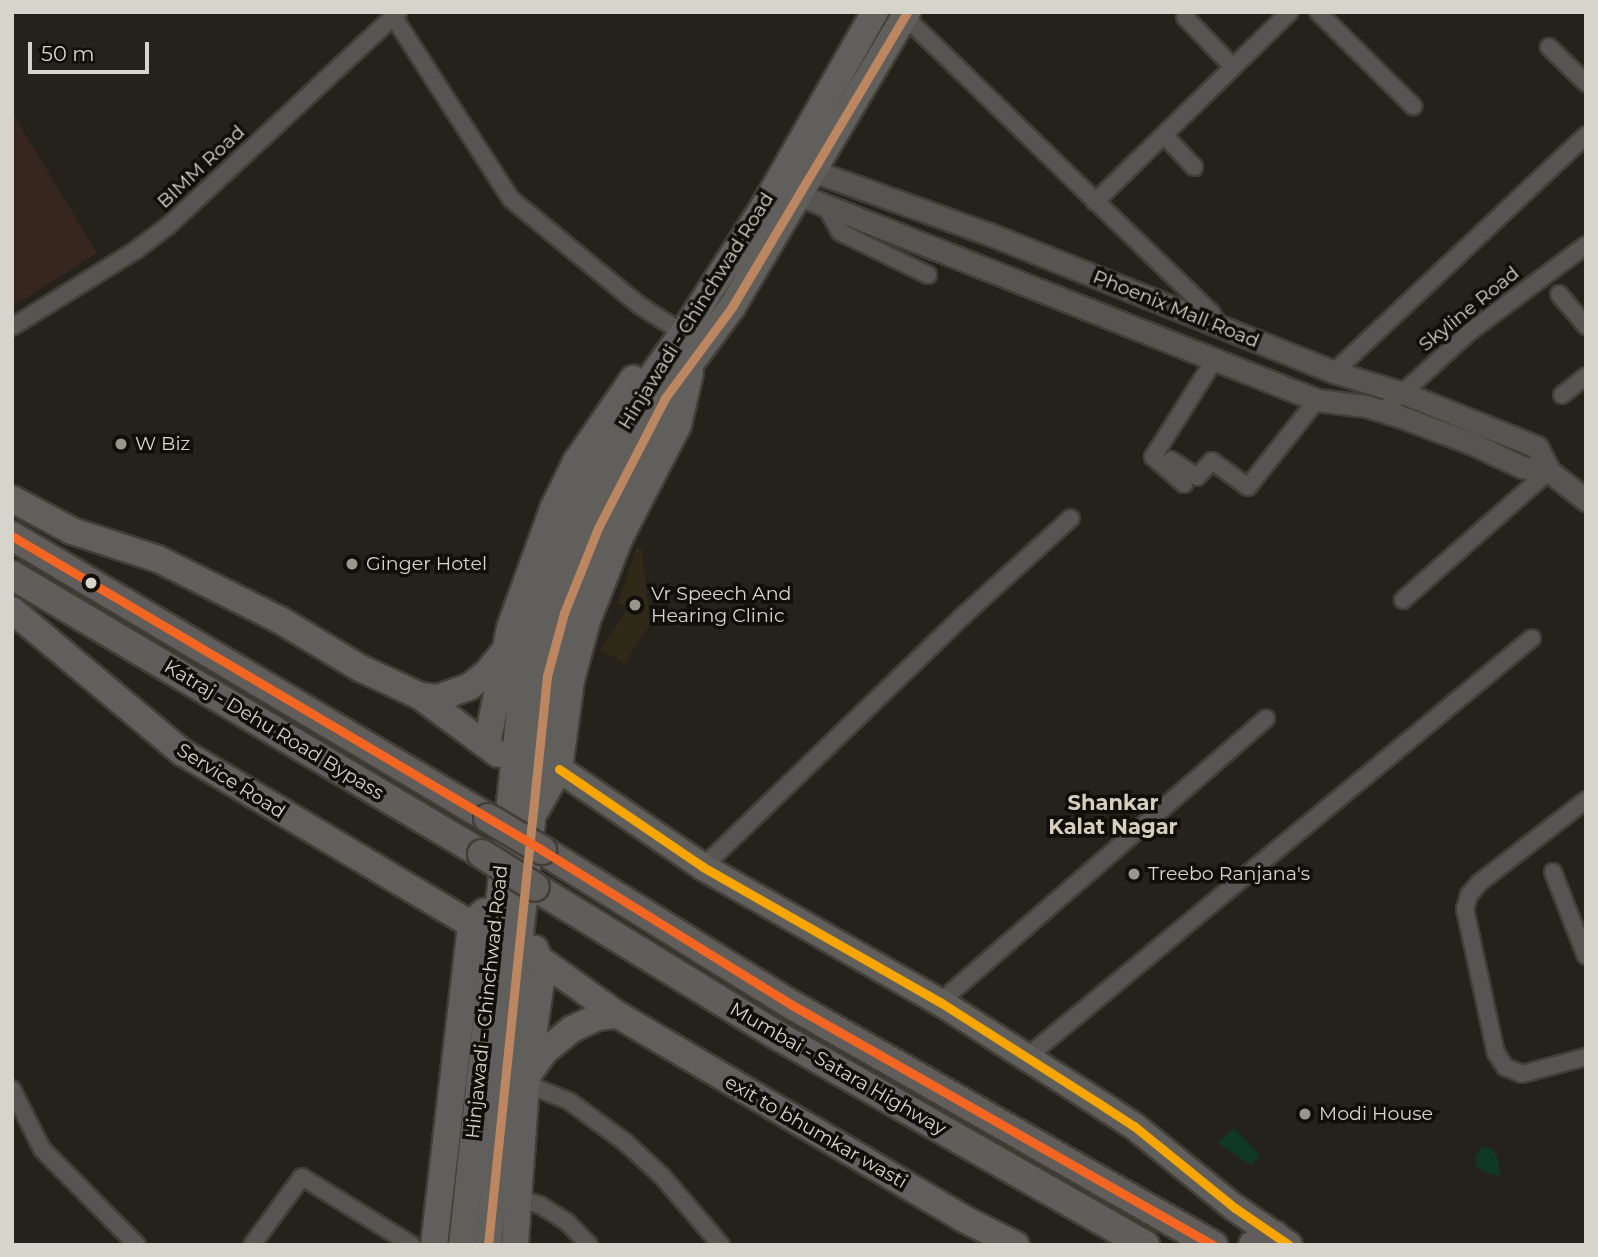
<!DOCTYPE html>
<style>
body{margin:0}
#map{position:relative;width:1598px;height:1257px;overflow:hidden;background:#25221b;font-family:Montserrat,sans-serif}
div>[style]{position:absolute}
.commercial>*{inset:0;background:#36261e}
.built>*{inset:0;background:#2f2918}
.green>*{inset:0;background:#0f3923}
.roads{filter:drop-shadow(2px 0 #413e38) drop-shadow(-2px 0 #413e38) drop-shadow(0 2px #413e38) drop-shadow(0 -2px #413e38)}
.minor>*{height:16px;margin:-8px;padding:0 8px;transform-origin:8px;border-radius:8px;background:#575551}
.tertiary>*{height:21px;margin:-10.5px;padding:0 10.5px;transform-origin:10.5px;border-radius:10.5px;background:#575551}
.primary>*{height:26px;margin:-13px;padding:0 13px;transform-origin:13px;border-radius:13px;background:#615f5c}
.trunk>*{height:28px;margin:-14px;padding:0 14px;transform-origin:14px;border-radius:14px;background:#605d5a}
.bridges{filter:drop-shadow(2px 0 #413e38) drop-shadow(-2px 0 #413e38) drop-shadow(0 2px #413e38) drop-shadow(0 -2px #413e38)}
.trunk-bridge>*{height:28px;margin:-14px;padding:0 14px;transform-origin:14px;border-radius:14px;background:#605d5a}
.bus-1>*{height:9px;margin:-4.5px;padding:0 4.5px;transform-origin:4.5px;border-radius:4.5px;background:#bb8660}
.bus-2>*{height:9px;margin:-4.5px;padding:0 4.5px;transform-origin:4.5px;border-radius:4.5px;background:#f26522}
.bus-3>*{height:9px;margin:-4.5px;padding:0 4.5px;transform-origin:4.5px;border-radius:4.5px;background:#f7a600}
.dots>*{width:19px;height:19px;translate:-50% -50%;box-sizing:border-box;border:4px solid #100e08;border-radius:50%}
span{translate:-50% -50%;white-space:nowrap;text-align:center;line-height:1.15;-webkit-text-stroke:7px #100e08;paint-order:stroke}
.street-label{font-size:19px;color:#d7d4cc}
.poi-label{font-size:19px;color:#d7d4cc}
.left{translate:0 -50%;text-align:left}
.neighbourhood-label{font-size:21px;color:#d5cfbe;font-weight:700}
.frame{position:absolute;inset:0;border:14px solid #d7d4cc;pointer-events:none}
.scale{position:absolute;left:28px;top:42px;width:121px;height:32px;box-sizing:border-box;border:4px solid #d7d4cc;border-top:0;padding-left:9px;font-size:21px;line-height:24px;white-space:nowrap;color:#d7d4cc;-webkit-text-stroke:5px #100e08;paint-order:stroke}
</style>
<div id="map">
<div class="commercial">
<div style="clip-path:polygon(12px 112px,97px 253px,12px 307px)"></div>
</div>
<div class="built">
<div style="clip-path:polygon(636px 548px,642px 549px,649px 614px,654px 618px,624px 664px,601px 649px,628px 608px,618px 603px)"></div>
</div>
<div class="green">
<div style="clip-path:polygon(1234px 1128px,1260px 1155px,1251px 1165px,1218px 1143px)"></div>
<div style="clip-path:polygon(1482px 1147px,1492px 1149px,1498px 1159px,1500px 1175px,1490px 1174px,1477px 1167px,1475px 1157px)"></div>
</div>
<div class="roads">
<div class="minor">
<div style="left:1318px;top:12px;width:134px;rotate:44.7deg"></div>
<div style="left:393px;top:16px;width:218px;rotate:57.2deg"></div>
<div style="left:511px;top:199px;width:166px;rotate:39.6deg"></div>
<div style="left:639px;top:305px;width:59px;rotate:32.6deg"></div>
<div style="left:905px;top:17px;width:425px;rotate:44deg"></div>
<div style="left:1211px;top:312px;width:16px;rotate:60deg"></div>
<div style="left:1185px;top:17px;width:69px;rotate:46.2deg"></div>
<div style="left:1549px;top:47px;width:52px;rotate:44.2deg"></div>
<div style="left:1164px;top:135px;width:44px;rotate:46.8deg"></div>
<div style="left:1095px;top:202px;width:272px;rotate:-44.3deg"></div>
<div style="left:825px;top:205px;width:31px;rotate:61deg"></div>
<div style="left:840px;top:232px;width:98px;rotate:26deg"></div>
<div style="left:1559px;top:294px;width:42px;rotate:49.8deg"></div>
<div style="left:12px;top:327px;width:146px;rotate:-31.8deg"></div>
<div style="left:136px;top:250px;width:40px;rotate:-37deg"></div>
<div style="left:168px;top:226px;width:314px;rotate:-42.9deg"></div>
<div style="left:1334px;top:372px;width:346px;rotate:-43.2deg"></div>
<div style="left:1562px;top:395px;width:31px;rotate:-38deg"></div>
<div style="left:1383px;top:411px;width:115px;rotate:-42.5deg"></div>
<div style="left:1468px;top:333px;width:147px;rotate:-36.7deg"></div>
<div style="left:1171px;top:460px;width:31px;rotate:33deg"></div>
<div style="left:1197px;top:477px;width:22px;rotate:-47deg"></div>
<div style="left:1212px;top:461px;width:44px;rotate:35.8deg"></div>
<div style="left:1248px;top:487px;width:111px;rotate:-51.6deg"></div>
<div style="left:1184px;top:484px;width:41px;rotate:-138.9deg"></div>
<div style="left:1153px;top:457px;width:116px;rotate:-57.7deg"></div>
<div style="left:1403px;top:600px;width:195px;rotate:-41.5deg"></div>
<div style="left:1586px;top:800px;width:135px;rotate:142.2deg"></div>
<div style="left:1479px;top:883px;width:16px;rotate:130deg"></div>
<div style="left:1469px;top:895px;width:15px;rotate:106deg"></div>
<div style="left:1465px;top:909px;width:147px;rotate:77.9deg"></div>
<div style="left:1496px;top:1053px;width:17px;rotate:57deg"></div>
<div style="left:1505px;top:1067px;width:18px;rotate:22deg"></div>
<div style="left:1522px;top:1074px;width:66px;rotate:-14.9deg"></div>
<div style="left:703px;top:867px;width:363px;rotate:-44deg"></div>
<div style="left:964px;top:615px;width:144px;rotate:-42.2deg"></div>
<div style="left:1553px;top:872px;width:90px;rotate:68.6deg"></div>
<div style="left:940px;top:1002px;width:432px;rotate:-41deg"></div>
<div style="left:1027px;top:1057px;width:656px;rotate:-39.68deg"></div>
<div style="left:526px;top:1084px;width:46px;rotate:21.6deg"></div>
<div style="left:569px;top:1101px;width:69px;rotate:36.2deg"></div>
<div style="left:625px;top:1142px;width:50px;rotate:42.6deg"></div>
<div style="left:662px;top:1176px;width:91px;rotate:49.5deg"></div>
<div style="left:12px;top:1089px;width:67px;rotate:63.4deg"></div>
<div style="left:42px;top:1149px;width:135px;rotate:45.3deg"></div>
<div style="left:518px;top:1198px;width:23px;rotate:18deg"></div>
<div style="left:540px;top:1205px;width:32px;rotate:32deg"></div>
<div style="left:567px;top:1222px;width:32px;rotate:46deg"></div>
<div style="left:252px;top:1245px;width:84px;rotate:-53.7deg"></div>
<div style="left:302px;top:1177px;width:129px;rotate:31.7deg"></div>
</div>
<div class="tertiary">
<div style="left:801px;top:161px;width:16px;rotate:40deg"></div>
<div style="left:813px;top:171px;width:187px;rotate:19.7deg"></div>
<div style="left:989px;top:234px;width:372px;rotate:21.8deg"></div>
<div style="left:1334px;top:372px;width:72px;rotate:16.9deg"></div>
<div style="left:1403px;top:393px;width:144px;rotate:21.9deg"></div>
<div style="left:1537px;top:447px;width:27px;rotate:63deg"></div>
<div style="left:786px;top:185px;width:25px;rotate:32deg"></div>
<div style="left:807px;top:198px;width:549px;rotate:21.61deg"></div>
<div style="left:1317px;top:400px;width:49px;rotate:7deg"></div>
<div style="left:1366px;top:406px;width:34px;rotate:17deg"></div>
<div style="left:1399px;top:416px;width:77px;rotate:20.6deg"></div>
<div style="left:1471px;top:443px;width:56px;rotate:25.2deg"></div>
<div style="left:1522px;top:467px;width:27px;rotate:8deg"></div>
<div style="left:1549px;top:471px;width:47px;rotate:38.1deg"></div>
</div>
<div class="primary">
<div style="left:12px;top:499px;width:68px;rotate:28.1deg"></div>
<div style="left:72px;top:531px;width:90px;rotate:18deg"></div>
<div style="left:158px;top:559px;width:136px;rotate:26.6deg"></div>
<div style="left:280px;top:620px;width:93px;rotate:31deg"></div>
<div style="left:360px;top:668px;width:66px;rotate:25deg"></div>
<div style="left:420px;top:696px;width:97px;rotate:36.6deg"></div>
<div style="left:12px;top:610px;width:222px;rotate:39.9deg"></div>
<div style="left:182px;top:752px;width:336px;rotate:30.8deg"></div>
<div style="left:420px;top:696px;width:18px;rotate:6deg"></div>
<div style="left:438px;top:698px;width:33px;rotate:-20deg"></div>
<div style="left:469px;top:687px;width:23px;rotate:-38deg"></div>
<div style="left:487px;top:673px;width:26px;rotate:-51deg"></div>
<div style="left:487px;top:744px;width:118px;rotate:-78.8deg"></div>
<div style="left:510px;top:628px;width:127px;rotate:-70.1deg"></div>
<div style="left:553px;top:509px;width:52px;rotate:-63.9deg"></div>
<div style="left:576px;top:462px;width:101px;rotate:-55.5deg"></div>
<div style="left:559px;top:769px;width:174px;rotate:34.2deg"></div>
<div style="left:703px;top:867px;width:273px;rotate:29.7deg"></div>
<div style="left:940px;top:1002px;width:193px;rotate:32.5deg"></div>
<div style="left:1103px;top:1106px;width:37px;rotate:33deg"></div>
<div style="left:1134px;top:1126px;width:130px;rotate:39.1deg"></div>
<div style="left:1235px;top:1208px;width:65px;rotate:34.4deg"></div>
<div style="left:537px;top:808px;width:45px;rotate:-60.6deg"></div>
<div style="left:559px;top:769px;width:90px;rotate:-82.3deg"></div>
<div style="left:571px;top:680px;width:61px;rotate:-74.8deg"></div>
<div style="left:587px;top:621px;width:90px;rotate:-68.6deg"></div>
<div style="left:620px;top:537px;width:126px;rotate:-62.6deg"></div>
<div style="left:678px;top:425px;width:53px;rotate:-77deg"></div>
<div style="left:545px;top:963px;width:90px;rotate:35.5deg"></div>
<div style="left:618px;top:1015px;width:399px;rotate:30.5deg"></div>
<div style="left:962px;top:1218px;width:60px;rotate:26.6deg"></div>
<div style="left:529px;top:1073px;width:27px;rotate:-54deg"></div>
<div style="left:545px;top:1051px;width:35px;rotate:-39deg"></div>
<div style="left:572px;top:1029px;width:29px;rotate:-25deg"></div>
<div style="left:598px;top:1017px;width:20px;rotate:-6deg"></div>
<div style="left:434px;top:1245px;width:323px;rotate:-83.4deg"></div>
<div style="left:471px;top:924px;width:18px;rotate:-43deg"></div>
<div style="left:462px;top:1245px;width:576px;rotate:-83.82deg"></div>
<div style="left:524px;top:672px;width:69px;rotate:-75deg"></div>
<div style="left:542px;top:605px;width:93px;rotate:-69.2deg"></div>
<div style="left:575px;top:518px;width:148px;rotate:-62.2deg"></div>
<div style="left:644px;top:387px;width:67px;rotate:-54.2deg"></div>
<div style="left:683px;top:333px;width:154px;rotate:-57.4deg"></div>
<div style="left:766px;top:203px;width:220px;rotate:-60.3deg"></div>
<div style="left:488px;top:1245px;width:572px;rotate:-84.08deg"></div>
<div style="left:547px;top:676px;width:65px;rotate:-74.9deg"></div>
<div style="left:564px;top:613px;width:92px;rotate:-68.2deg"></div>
<div style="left:598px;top:528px;width:146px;rotate:-62.7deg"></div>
<div style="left:665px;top:398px;width:113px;rotate:-53.6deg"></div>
<div style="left:732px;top:307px;width:343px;rotate:-59.3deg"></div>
<div style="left:515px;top:1245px;width:161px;rotate:-86.1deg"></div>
<div style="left:526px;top:1084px;width:117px;rotate:-81.7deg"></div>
<div style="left:543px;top:968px;width:21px;rotate:-113deg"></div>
</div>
<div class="trunk">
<div style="left:12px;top:536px;width:553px;rotate:30.64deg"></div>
<div style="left:12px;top:575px;width:547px;rotate:30.69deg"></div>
<div style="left:542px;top:850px;width:294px;rotate:31.8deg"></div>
<div style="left:792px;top:1005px;width:485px;rotate:29.7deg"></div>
<div style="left:535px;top:887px;width:281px;rotate:31.5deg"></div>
<div style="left:775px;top:1034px;width:426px;rotate:29.7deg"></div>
<div style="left:1253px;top:1245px;width:24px;rotate:-24deg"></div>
</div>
</div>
<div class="bridges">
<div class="trunk-bridge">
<div style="left:488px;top:818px;width:63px;rotate:30.7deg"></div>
<div style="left:482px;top:854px;width:62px;rotate:31.9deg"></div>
</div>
</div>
<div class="bus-1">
<div style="left:488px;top:1245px;width:572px;rotate:-84.08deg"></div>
<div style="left:547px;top:676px;width:65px;rotate:-74.9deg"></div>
<div style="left:564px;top:613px;width:92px;rotate:-68.2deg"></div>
<div style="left:598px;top:528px;width:146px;rotate:-62.7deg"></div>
<div style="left:665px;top:398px;width:113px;rotate:-53.6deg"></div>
<div style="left:732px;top:307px;width:343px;rotate:-59.3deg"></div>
</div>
<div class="bus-2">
<div style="left:12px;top:536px;width:616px;rotate:30.64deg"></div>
<div style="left:542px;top:850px;width:294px;rotate:31.8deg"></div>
<div style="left:792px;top:1005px;width:485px;rotate:29.7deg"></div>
</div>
<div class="bus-3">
<div style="left:559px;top:769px;width:174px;rotate:34.2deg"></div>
<div style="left:703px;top:867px;width:273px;rotate:29.7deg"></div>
<div style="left:940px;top:1002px;width:193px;rotate:32.5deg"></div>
<div style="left:1103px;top:1106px;width:37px;rotate:33deg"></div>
<div style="left:1134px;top:1126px;width:130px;rotate:39.1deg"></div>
<div style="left:1235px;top:1208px;width:65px;rotate:34.4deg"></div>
</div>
<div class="dots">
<div style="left:121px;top:444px;background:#99968e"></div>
<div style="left:352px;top:564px;background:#99968e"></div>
<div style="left:91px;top:583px;background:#d7d4cc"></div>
<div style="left:635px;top:605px;background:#99968e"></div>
<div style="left:1134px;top:874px;background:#99968e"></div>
<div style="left:1305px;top:1114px;background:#99968e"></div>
</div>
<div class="street-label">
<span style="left:201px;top:167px;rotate:-43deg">BIMM Road</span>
<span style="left:1176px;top:309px;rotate:22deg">Phoenix Mall Road</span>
<span style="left:1469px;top:309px;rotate:-39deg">Skyline Road</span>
<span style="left:696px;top:311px;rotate:-58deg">Hinjawadi - Chinchwad Road</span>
<span style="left:274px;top:730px;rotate:31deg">Katraj - Dehu Road Bypass</span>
<span style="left:231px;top:781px;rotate:32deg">Service Road</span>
<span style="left:487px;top:1002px;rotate:-84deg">Hinjawadi - Chinchwad Road</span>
<span style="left:838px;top:1069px;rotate:30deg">Mumbai - Satara Highway</span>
<span style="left:816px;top:1132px;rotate:30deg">exit to bhumkar wasti</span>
</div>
<div class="poi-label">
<span class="left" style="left:135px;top:444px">W Biz</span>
<span class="left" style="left:366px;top:564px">Ginger Hotel</span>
<span class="left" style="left:651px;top:605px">Vr Speech And<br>Hearing Clinic</span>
<span class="left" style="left:1148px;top:874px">Treebo Ranjana's</span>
<span class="left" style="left:1319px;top:1114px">Modi House</span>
</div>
<div class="neighbourhood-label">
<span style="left:1113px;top:815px">Shankar<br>Kalat Nagar</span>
</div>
<div class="frame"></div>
<div class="scale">50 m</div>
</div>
